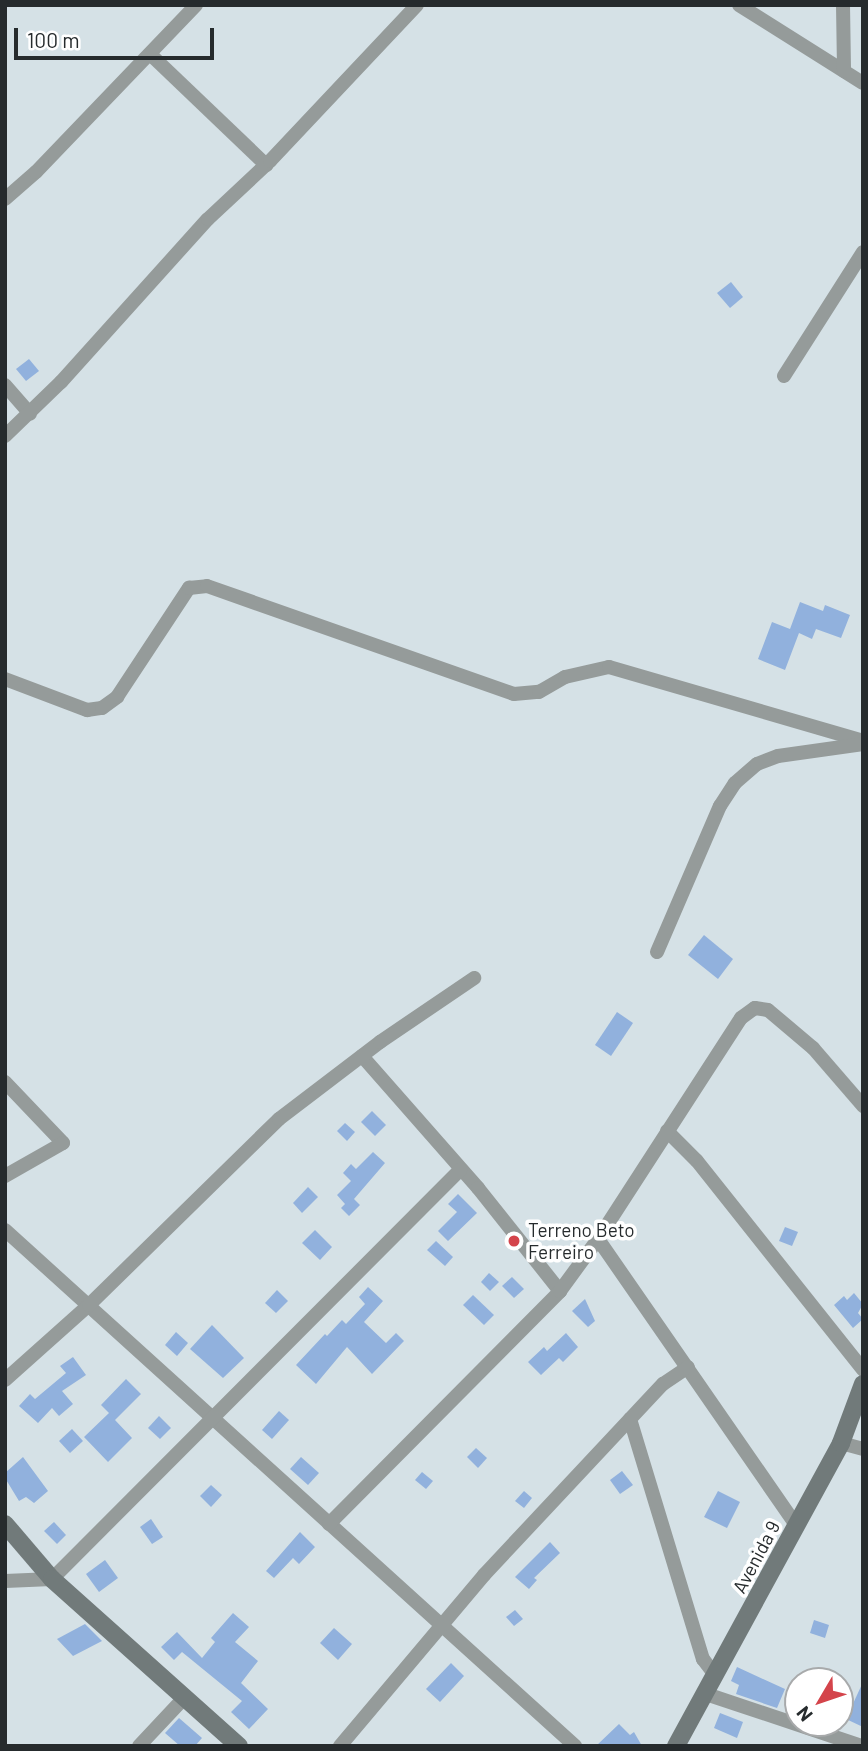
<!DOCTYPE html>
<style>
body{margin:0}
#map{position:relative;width:868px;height:1751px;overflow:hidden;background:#d5e1e6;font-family:Barlow,sans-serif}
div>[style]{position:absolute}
.building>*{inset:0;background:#91b1dd}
.street>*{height:14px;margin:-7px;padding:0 7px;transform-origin:7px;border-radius:7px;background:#959b9a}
.secondary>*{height:18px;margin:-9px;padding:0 9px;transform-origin:9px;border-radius:9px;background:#717a7a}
.dots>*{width:19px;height:19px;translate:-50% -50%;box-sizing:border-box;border:4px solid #fff;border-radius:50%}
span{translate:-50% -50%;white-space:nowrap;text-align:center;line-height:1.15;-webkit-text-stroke:7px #fff;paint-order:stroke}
.poi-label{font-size:19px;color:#262b2d}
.left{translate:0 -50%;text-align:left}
.street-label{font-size:19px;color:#262b2d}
.frame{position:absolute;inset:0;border:7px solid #262b2d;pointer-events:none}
.north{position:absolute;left:784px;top:1667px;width:70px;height:70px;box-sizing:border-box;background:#fff;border:2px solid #a8aaab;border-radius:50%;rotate:231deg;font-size:19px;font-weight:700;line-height:28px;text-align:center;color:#262b2d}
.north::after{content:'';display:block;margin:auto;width:24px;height:32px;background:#d4444b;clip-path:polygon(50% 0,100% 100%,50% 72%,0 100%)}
.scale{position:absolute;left:14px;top:28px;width:200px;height:32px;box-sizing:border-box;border:4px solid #262b2d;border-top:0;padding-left:9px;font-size:21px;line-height:24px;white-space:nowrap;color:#262b2d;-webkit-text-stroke:5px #fff;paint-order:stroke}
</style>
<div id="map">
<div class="building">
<div style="clip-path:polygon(731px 282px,743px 297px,730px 308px,717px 293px)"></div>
<div style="clip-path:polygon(29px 359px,39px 371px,26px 381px,16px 369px)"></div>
<div style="clip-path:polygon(800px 602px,823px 611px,825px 605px,850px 615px,841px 638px,816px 629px,812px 639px,799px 633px,785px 670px,758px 659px,772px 622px,790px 629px)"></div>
<div style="clip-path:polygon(704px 935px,733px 959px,718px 979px,688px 955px)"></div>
<div style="clip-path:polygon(617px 1012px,633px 1023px,611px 1056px,595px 1045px)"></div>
<div style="clip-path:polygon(372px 1111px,386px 1125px,375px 1136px,361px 1122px)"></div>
<div style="clip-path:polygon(345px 1123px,355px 1132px,347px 1141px,337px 1131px)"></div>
<div style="clip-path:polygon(373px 1152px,385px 1163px,354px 1199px,360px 1205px,349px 1216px,341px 1208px,345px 1204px,337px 1195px,351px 1181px,343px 1173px,351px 1164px,356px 1169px)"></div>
<div style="clip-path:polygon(308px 1187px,318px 1197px,302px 1213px,293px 1203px)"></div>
<div style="clip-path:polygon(458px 1194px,477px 1213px,448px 1241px,438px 1231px,457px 1212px,448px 1204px)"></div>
<div style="clip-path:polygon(785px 1227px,798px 1232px,792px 1246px,779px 1241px)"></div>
<div style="clip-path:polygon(315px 1230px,332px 1247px,320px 1260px,302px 1243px)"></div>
<div style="clip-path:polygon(436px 1241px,453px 1257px,445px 1266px,427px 1250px)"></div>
<div style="clip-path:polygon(489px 1273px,499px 1282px,490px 1291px,481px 1282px)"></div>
<div style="clip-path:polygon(512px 1277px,524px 1289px,514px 1298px,502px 1286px)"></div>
<div style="clip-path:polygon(368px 1287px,383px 1301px,364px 1322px,386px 1343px,396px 1333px,404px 1341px,372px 1374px,347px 1347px,316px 1384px,296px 1365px,325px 1334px,327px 1336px,342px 1320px,346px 1324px,365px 1304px,359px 1297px)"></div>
<div style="clip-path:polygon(277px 1290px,288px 1301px,276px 1313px,265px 1303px)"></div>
<div style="clip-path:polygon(854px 1293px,863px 1304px,858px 1313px,863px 1319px,853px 1328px,834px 1305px,844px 1296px,847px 1300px)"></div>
<div style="clip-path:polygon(473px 1295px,494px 1315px,484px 1325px,463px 1305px)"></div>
<div style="clip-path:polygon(585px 1299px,595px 1321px,588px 1327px,572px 1311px)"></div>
<div style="clip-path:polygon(212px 1325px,244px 1358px,223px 1378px,190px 1349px)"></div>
<div style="clip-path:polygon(176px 1332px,188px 1343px,177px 1356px,165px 1345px)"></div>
<div style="clip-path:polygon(566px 1333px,578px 1347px,563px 1362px,559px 1358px,541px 1375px,528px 1362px,544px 1347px,547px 1351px)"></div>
<div style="clip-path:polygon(73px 1357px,86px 1375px,62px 1391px,73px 1404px,59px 1416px,52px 1408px,38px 1423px,19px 1406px,30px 1394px,35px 1399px,66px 1373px,60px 1366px)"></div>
<div style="clip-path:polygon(126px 1379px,141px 1394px,115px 1420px,132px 1438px,108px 1462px,84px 1437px,109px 1413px,101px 1405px)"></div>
<div style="clip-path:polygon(279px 1411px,289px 1420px,272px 1439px,262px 1430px)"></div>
<div style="clip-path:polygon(159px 1416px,171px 1428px,160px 1439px,148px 1428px)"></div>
<div style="clip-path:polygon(72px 1429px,83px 1441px,70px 1453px,59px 1441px)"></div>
<div style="clip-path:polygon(476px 1448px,487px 1458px,478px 1468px,467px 1457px)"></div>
<div style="clip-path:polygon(23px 1457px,48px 1491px,34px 1503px,26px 1497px,19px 1501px,5px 1478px,5px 1473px)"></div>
<div style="clip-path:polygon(301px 1457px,319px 1473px,308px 1485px,290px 1469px)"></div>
<div style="clip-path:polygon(622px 1471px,633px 1485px,620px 1494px,610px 1480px)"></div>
<div style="clip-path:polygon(422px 1472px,433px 1481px,426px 1489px,415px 1480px)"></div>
<div style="clip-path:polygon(211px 1485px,222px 1495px,211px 1507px,200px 1496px)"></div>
<div style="clip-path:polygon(524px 1491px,532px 1498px,524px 1508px,515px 1501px)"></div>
<div style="clip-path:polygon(718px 1491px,740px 1502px,727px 1528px,704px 1517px)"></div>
<div style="clip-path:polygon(151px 1519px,163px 1537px,152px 1544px,140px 1527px)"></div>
<div style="clip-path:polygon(54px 1522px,66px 1535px,57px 1544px,44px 1531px)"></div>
<div style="clip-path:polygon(300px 1532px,315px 1547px,299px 1564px,293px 1558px,274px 1578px,266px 1571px)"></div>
<div style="clip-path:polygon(550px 1542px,560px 1553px,534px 1578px,537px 1580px,529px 1589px,515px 1577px)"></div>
<div style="clip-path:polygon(105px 1560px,118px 1578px,99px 1592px,86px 1574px)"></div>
<div style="clip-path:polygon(515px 1610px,523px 1619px,514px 1626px,506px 1617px)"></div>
<div style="clip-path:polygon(233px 1613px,249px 1627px,235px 1642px,258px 1661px,241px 1683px,268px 1709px,249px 1729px,231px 1712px,242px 1701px,182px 1652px,174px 1660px,161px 1647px,177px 1632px,202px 1658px,215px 1642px,211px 1638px)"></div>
<div style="clip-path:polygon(814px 1620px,829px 1625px,825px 1638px,810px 1633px)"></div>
<div style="clip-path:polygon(85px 1624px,102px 1641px,73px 1656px,57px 1639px)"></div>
<div style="clip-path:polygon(334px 1628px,352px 1644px,338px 1660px,320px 1643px)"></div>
<div style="clip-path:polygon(451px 1663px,464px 1676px,440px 1702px,426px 1689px)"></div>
<div style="clip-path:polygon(737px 1667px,785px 1689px,777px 1708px,736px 1694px,739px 1685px,731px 1681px)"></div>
<div style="clip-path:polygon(863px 1682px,863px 1727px,846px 1719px)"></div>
<div style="clip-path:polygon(720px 1713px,743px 1722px,737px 1738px,714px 1728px)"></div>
<div style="clip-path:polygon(179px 1718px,202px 1738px,195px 1746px,180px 1746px,165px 1733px)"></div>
<div style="clip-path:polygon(619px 1724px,630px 1735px,634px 1732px,642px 1746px,596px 1746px)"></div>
</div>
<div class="street">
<div style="left:739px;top:5px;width:146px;rotate:32.2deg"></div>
<div style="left:843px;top:5px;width:66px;rotate:89.1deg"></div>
<div style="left:150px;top:54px;width:161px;rotate:43.7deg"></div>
<div style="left:5px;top:199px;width:41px;rotate:-41.1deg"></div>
<div style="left:36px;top:172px;width:231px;rotate:-46.2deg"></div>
<div style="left:784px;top:376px;width:147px;rotate:-57.5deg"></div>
<div style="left:5px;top:385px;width:38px;rotate:49deg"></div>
<div style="left:5px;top:436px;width:78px;rotate:-44deg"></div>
<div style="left:61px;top:382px;width:219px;rotate:-48deg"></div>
<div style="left:208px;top:219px;width:85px;rotate:-43.1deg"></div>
<div style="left:270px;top:161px;width:214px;rotate:-46.7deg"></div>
<div style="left:5px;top:679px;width:88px;rotate:20.7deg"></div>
<div style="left:87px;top:710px;width:15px;rotate:-8deg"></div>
<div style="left:102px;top:708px;width:19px;rotate:-36deg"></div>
<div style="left:117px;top:697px;width:131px;rotate:-56.6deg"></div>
<div style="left:189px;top:588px;width:18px;rotate:-6deg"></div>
<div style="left:207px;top:586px;width:325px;rotate:19.4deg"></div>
<div style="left:514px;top:694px;width:25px;rotate:-5deg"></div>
<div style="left:539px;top:692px;width:30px;rotate:-30deg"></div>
<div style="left:565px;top:677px;width:45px;rotate:-12.8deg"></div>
<div style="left:609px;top:667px;width:265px;rotate:16.2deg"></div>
<div style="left:657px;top:952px;width:159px;rotate:-66.7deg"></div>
<div style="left:720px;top:806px;width:27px;rotate:-57deg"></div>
<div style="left:735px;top:783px;width:29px;rotate:-41deg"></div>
<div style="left:757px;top:764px;width:22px;rotate:-21deg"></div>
<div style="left:778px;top:756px;width:86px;rotate:-8deg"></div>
<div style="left:362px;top:1056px;width:176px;rotate:48.7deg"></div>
<div style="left:478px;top:1188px;width:132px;rotate:51.5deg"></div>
<div style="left:5px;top:1082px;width:84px;rotate:46.4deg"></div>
<div style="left:63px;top:1143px;width:67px;rotate:150.4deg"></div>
<div style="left:667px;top:1131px;width:42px;rotate:45deg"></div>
<div style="left:697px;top:1161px;width:267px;rotate:51.5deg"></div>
<div style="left:5px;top:1230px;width:769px;rotate:42.15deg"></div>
<div style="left:598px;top:1239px;width:349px;rotate:55.3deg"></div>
<div style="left:5px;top:1380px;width:113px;rotate:-41.8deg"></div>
<div style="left:89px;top:1305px;width:266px;rotate:-44.4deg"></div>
<div style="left:279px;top:1119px;width:127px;rotate:-37.3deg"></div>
<div style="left:380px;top:1042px;width:114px;rotate:-34.2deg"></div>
<div style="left:630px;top:1419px;width:251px;rotate:73.1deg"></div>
<div style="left:703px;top:1659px;width:21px;rotate:53deg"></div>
<div style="left:841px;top:1443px;width:23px;rotate:15deg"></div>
<div style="left:329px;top:1524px;width:328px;rotate:-45.2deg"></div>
<div style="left:560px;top:1291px;width:64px;rotate:-53.8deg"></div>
<div style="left:598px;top:1239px;width:263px;rotate:-57.1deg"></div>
<div style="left:741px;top:1018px;width:17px;rotate:-36deg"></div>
<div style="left:755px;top:1008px;width:13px;rotate:9deg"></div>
<div style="left:768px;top:1010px;width:59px;rotate:40.2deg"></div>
<div style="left:813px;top:1048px;width:77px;rotate:49.2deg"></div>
<div style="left:5px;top:1581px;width:47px;rotate:-2.4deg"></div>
<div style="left:52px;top:1579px;width:578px;rotate:-45.07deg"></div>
<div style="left:706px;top:1694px;width:163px;rotate:18.5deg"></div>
<div style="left:139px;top:1746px;width:67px;rotate:-46.8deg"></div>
<div style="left:340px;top:1746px;width:224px;rotate:-49.9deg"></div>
<div style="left:484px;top:1575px;width:262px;rotate:-46.9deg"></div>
<div style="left:663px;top:1384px;width:30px;rotate:-34deg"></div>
</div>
<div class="secondary">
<div style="left:5px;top:1524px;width:72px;rotate:49.5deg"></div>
<div style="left:52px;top:1579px;width:251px;rotate:41.8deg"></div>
<div style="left:676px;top:1746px;width:345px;rotate:-61.4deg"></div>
<div style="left:841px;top:1443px;width:63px;rotate:-69.6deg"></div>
</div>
<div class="dots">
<div style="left:514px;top:1241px;background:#d4444b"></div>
</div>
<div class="poi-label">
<span class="left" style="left:528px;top:1241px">Terreno Beto<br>Ferreiro</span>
</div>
<div class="street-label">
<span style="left:756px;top:1557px;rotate:-62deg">Avenida 9</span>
</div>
<div class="frame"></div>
<div class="north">N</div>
<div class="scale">100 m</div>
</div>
